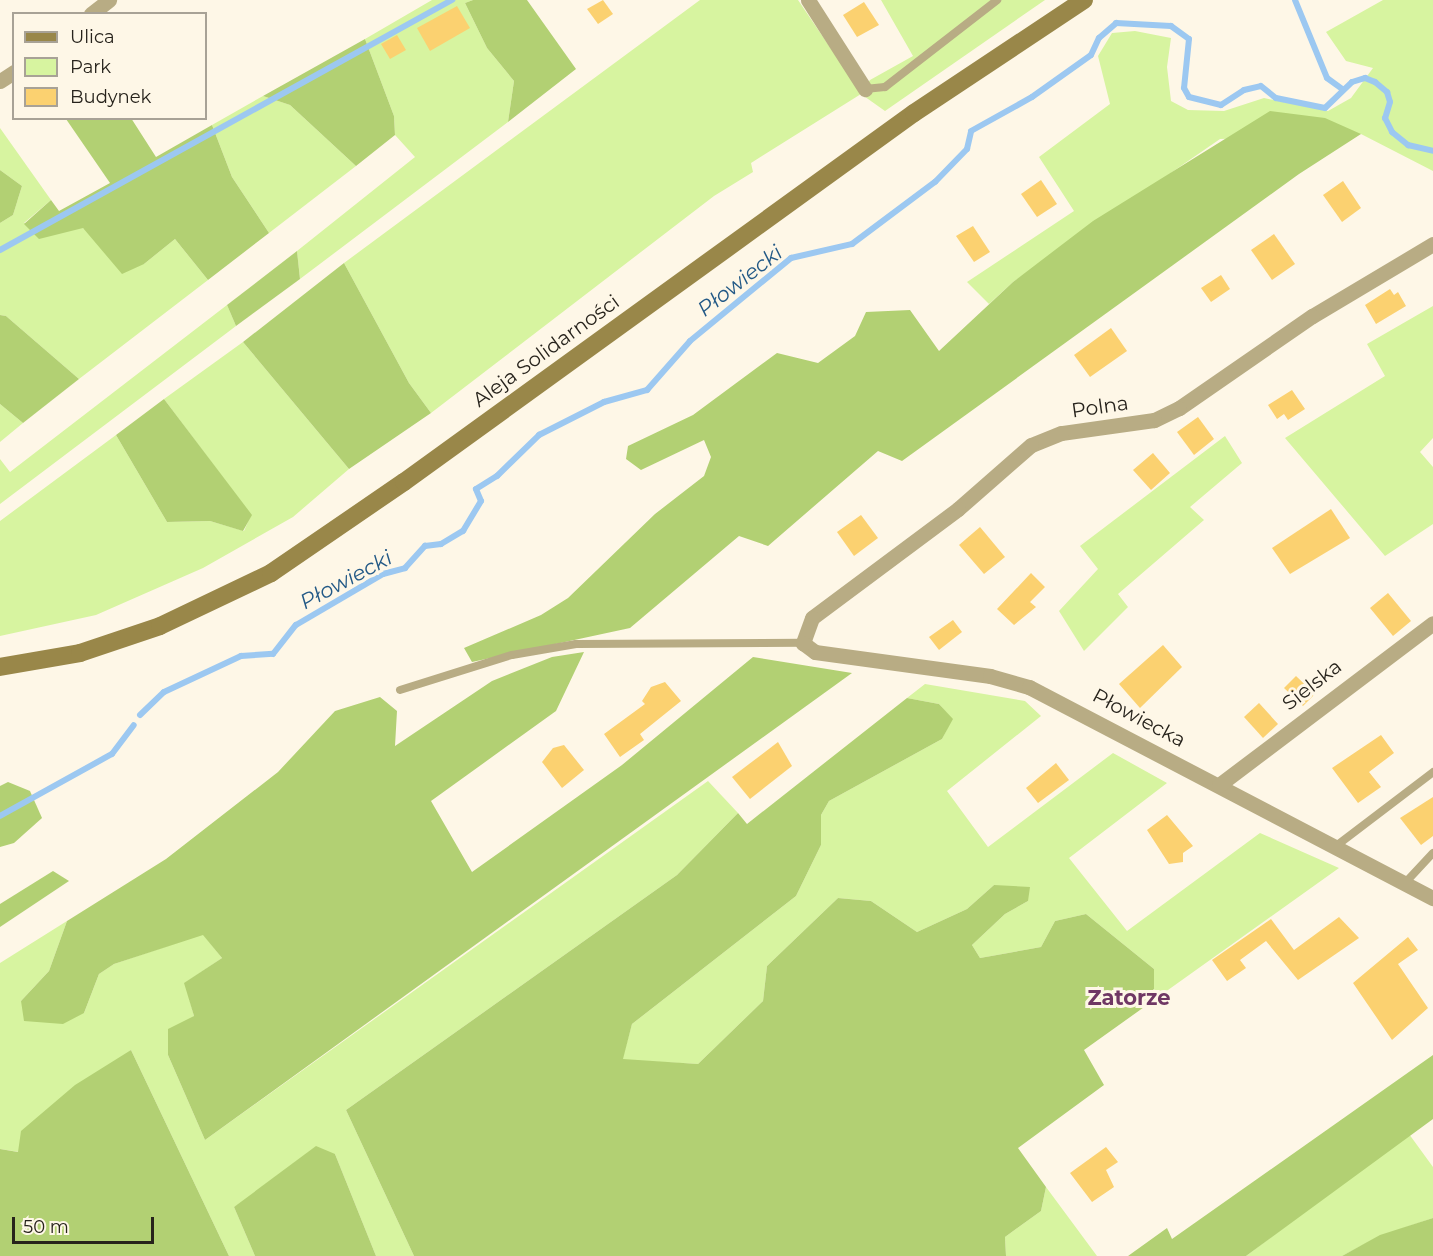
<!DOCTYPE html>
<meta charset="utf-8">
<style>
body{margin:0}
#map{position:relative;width:1433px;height:1256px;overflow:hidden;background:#fef7e7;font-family:Montserrat,sans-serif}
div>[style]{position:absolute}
.green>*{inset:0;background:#d7f4a0}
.forest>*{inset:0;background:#b2d073}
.stream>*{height:6px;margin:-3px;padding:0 3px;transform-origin:3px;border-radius:3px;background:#9cc8f1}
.building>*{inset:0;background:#fbd170}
.lane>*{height:8px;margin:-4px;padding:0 4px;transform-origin:4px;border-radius:4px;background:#b8ac84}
.street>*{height:15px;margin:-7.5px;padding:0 7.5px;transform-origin:7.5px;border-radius:7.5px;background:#b8ac84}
.secondary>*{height:18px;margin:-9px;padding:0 9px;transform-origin:9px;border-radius:9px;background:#998749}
span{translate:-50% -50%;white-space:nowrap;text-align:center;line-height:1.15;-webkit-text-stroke:6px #fef7e7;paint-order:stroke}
.street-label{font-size:20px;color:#27231c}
.water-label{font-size:21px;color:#235986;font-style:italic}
.neighbourhood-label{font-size:21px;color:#6f3764;font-weight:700}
.legend{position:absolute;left:12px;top:12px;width:195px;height:108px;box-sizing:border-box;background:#fef7e7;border:2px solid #a8a296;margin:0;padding:8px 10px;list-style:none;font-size:18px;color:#27231c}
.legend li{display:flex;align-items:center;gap:12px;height:30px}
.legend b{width:30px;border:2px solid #a8a296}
.scale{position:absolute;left:12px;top:1217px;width:142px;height:27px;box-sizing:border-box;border:3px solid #27231c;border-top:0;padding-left:8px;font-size:18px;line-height:21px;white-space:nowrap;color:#27231c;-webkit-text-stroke:4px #fef7e7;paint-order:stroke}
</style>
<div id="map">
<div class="green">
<div style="clip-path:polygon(432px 0,473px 0,465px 3px,487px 48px,514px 81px,508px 122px,300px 279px,297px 251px,415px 157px,395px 135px,394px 116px,365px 39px)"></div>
<div style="clip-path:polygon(700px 0,798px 0,861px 93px,870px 80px,913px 56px,881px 0,1045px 0,885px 111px,861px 94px,751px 163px,753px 172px,714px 196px,431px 413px,409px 383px,344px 263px)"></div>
<div style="clip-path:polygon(1383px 0,1433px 0,1433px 171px,1361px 134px,1220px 139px,1013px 282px,989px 304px,967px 282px,1074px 211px,1039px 157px,1110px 104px,1098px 56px,1112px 33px,1135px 31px,1171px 38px,1167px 67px,1171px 101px,1188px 110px,1224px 111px,1264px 98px,1328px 111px,1351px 98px,1373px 68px,1346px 61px,1326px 32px)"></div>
<div style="clip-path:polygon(263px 96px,290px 105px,356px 166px,269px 233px,232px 177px,212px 125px)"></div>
<div style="clip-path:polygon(0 128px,51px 200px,24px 223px,83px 228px,144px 264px,175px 239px,208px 280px,79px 379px,6px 316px,0 315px,0 223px,13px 215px,22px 186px,0 170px)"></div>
<div style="clip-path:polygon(227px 305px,236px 326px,0 504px,0 459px,10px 472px)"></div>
<div style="clip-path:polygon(1433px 306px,1433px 438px,1420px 452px,1433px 467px,1433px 524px,1385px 556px,1285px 438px,1385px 376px,1367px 344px)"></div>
<div style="clip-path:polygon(243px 342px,349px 469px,293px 517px,203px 568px,96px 615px,0 636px,0 521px,116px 435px,167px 522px,210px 521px,244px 531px,251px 515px,164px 399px)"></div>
<div style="clip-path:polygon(0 404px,23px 423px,0 442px)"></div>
<div style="clip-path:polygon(1225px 436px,1242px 463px,1190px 507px,1204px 520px,1118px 594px,1128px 607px,1084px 651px,1059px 611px,1098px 569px,1080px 546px)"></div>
<div style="clip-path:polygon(925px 684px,1025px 701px,1041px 716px,947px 791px,988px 847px,1113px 753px,1167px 783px,1069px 858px,1127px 931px,1260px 833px,1339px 868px,1154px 1000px,1154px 969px,1086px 914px,1055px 921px,1041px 947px,980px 958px,972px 945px,1005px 914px,1028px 901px,994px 885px,967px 909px,917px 932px,871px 901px,838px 898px,767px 966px,763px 1001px,698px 1064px,622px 1060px,632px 1024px,796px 896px,821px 845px,821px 815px,829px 801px,942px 739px,952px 719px,939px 704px,907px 698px)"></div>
<div style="clip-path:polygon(708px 781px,738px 813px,677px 875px,346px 1110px,414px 1256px,376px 1256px,335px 1154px,234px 1207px,255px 1256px,229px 1256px,131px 1050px,19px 1152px,0 1149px,0 963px,67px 921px,49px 971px,21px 1001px,84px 1013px,99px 974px,114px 964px,203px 934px,222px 958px,185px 983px,194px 1016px,168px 1055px,205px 1140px)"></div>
<div style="clip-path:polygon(1409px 1134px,1433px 1167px,1433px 1218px,1380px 1236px,1342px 1256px,1246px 1256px)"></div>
<div style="clip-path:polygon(1046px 1187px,1097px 1256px,1006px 1256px,1005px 1237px,1041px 1211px)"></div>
</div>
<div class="forest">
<div style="clip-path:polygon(473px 0,527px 0,576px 69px,508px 122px,514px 81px,487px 48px,465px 3px)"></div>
<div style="clip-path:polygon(365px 39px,394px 116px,395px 135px,356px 166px,290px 105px,263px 96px)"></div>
<div style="clip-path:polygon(1270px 111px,1325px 118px,1361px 134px,1299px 174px,902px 461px,878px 451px,768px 546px,739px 536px,630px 628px,472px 662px,464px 648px,541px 615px,568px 598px,655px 514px,704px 476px,711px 457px,704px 440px,641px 470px,626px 459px,628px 446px,693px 415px,777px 353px,818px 363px,855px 336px,866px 312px,910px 310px,939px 351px,1013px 282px,1093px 221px)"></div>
<div style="clip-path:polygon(131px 118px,156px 157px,212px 125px,232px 177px,269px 233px,208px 280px,175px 239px,144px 264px,122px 274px,83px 228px,39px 239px,24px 224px,51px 200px,59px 211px,110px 183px,66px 119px)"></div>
<div style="clip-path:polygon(0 170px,22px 186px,13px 215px,0 223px)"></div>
<div style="clip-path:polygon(297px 251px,300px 279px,236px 326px,227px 305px)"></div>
<div style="clip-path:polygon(344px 263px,409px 383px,431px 413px,349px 469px,243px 342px)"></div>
<div style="clip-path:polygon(0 315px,6px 316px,79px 379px,23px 423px,0 404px)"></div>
<div style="clip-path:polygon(164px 399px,252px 515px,243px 531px,210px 521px,167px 522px,116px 435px)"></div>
<div style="clip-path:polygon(584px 652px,556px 711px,431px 801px,472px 872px,622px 765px,753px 657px,852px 673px,205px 1140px,168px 1055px,168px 1029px,194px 1016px,184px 983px,222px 958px,203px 935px,114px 964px,99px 974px,84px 1013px,63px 1024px,24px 1021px,21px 1001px,49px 971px,67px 921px,166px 859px,278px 772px,335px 711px,380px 697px,397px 711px,395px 746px,492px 681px,552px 657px)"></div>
<div style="clip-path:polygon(907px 698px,939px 704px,953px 719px,942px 739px,829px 801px,821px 815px,821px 845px,796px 896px,632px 1024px,623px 1059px,698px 1064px,763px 1001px,767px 966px,838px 898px,871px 901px,917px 932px,967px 909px,994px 885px,1030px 887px,1028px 901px,1005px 914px,972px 945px,980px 958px,1041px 947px,1055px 921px,1086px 914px,1154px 969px,1154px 1000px,1084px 1050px,1104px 1085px,1018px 1148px,1046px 1187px,1041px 1211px,1005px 1237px,1006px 1256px,414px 1256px,346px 1110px,677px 875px,738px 813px,747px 824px)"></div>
<div style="clip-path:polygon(8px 782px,30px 791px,42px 818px,14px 843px,0 847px,0 786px)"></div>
<div style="clip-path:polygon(53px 871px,69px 881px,0 927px,0 904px)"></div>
<div style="clip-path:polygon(131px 1050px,229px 1256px,0 1256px,0 1149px,18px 1152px,21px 1131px,75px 1085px)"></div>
<div style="clip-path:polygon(1433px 1055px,1433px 1119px,1246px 1256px,1128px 1256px,1167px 1228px,1172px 1239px)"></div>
<div style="clip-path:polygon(316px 1146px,335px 1154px,376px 1256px,255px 1256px,234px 1207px)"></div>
<div style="clip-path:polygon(1433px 1218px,1433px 1256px,1342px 1256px,1380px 1235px)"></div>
</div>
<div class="stream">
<div style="left:1295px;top:0;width:84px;rotate:67.7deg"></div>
<div style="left:1327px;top:78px;width:19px;rotate:36deg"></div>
<div style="left:0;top:250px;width:517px;rotate:-28.95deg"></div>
<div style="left:140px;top:715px;width:33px;rotate:-44deg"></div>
<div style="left:164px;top:692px;width:85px;rotate:-25.1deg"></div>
<div style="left:241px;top:656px;width:32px;rotate:-4deg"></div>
<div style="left:273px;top:654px;width:37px;rotate:-52deg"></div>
<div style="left:296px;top:625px;width:101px;rotate:-30.4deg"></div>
<div style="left:383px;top:574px;width:23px;rotate:-15deg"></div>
<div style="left:405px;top:568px;width:30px;rotate:-48deg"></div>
<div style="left:425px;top:546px;width:16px;rotate:-7deg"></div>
<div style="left:441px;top:544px;width:26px;rotate:-31deg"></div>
<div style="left:463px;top:531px;width:35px;rotate:-59deg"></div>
<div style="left:481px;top:501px;width:13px;rotate:-113deg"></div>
<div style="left:476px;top:489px;width:25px;rotate:-32deg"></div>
<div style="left:497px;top:476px;width:59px;rotate:-44.3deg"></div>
<div style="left:539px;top:435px;width:73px;rotate:-26.9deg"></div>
<div style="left:604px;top:402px;width:45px;rotate:-15.6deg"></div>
<div style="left:647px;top:390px;width:65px;rotate:-48.7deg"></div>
<div style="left:690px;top:341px;width:131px;rotate:-39.4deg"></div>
<div style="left:791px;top:258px;width:63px;rotate:-12.9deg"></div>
<div style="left:852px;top:244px;width:104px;rotate:-36.8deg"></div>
<div style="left:935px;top:182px;width:46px;rotate:-45.9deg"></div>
<div style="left:967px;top:149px;width:18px;rotate:-77deg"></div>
<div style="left:971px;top:131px;width:70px;rotate:-29.1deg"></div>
<div style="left:1032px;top:97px;width:72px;rotate:-35.4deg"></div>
<div style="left:1091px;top:55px;width:19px;rotate:-65deg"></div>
<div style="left:1099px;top:38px;width:23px;rotate:-41deg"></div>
<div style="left:1116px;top:23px;width:55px;rotate:3.1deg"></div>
<div style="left:1171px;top:26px;width:22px;rotate:36deg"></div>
<div style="left:1189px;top:39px;width:49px;rotate:95.8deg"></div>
<div style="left:1184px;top:88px;width:10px;rotate:61deg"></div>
<div style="left:1189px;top:97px;width:33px;rotate:14deg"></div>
<div style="left:1221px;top:105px;width:27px;rotate:-33deg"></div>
<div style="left:1244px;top:90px;width:17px;rotate:-13deg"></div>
<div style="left:1261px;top:86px;width:19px;rotate:39deg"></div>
<div style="left:1276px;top:98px;width:50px;rotate:11.5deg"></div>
<div style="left:1325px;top:108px;width:37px;rotate:-44deg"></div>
<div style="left:1352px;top:82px;width:14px;rotate:-17deg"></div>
<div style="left:1365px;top:78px;width:11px;rotate:22deg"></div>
<div style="left:1375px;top:82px;width:16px;rotate:40deg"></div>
<div style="left:1387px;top:92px;width:10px;rotate:73deg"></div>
<div style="left:1390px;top:102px;width:17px;rotate:107deg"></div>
<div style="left:1385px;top:118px;width:16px;rotate:63deg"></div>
<div style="left:1392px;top:132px;width:21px;rotate:39deg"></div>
<div style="left:1408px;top:145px;width:26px;rotate:13deg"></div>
<div style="left:0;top:816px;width:128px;rotate:-29deg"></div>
<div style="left:112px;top:754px;width:36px;rotate:-53deg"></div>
</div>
<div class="building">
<div style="clip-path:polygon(603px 0,613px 14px,598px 24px,587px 9px)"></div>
<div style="clip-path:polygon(864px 2px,879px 25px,857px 37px,843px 15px)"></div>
<div style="clip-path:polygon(457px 6px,470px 28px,430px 51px,417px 28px)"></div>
<div style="clip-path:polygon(397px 35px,406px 50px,390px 59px,381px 44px)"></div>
<div style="clip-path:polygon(1041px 180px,1057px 204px,1037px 217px,1021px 194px)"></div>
<div style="clip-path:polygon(1343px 181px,1361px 208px,1342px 222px,1323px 195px)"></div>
<div style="clip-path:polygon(973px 226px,990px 252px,974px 262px,956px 236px)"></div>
<div style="clip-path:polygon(1274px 234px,1295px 264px,1272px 280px,1251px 250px)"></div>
<div style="clip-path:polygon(1221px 275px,1230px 289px,1211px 302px,1201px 288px)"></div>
<div style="clip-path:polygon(1390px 289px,1394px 295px,1398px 292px,1406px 306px,1376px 324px,1365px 305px)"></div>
<div style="clip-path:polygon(1111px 328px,1127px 351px,1090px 377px,1074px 355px)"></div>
<div style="clip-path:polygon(1292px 390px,1305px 409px,1288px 420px,1284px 414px,1277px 419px,1268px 405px)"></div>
<div style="clip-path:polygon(1198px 417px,1214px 439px,1194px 455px,1177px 432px)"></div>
<div style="clip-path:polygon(1153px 453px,1170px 473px,1151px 490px,1133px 470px)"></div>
<div style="clip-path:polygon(1331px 509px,1350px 538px,1290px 574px,1272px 548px)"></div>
<div style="clip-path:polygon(861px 515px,878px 538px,854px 556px,837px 532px)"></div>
<div style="clip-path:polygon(980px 527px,1005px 557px,984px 574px,959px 545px)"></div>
<div style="clip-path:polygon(1031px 573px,1045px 587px,1030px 602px,1036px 607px,1014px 625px,997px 609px)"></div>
<div style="clip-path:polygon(1388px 593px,1411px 621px,1393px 636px,1370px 608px)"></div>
<div style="clip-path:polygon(953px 620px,962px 632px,939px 650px,929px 637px)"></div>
<div style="clip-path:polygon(1163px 645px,1182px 667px,1140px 708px,1119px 684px)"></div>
<div style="clip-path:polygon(1296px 676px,1315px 694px,1303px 706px,1284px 688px)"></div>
<div style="clip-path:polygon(665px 682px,681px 701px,640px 734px,644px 740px,620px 757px,604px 734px,645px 704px,642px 701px,651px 687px)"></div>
<div style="clip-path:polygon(1259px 703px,1278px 724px,1263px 738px,1244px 717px)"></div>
<div style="clip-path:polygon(1381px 735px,1394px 753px,1369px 772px,1381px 787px,1358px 803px,1332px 768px)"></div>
<div style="clip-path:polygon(778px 742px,792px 766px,750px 799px,732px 777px)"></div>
<div style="clip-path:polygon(564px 745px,584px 770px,562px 788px,542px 762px,553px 748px)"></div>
<div style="clip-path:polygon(1056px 763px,1069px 780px,1038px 803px,1026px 788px)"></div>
<div style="clip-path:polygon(1433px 797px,1433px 836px,1421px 845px,1400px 818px)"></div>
<div style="clip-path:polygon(1167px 815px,1193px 846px,1183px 853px,1183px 862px,1169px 864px,1147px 830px)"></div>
<div style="clip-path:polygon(1339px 917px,1359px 938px,1298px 980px,1266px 941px,1240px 960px,1246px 968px,1227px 981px,1212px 960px,1271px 919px,1294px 950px)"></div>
<div style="clip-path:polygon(1408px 937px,1418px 950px,1398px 964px,1428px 1008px,1392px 1040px,1353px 983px)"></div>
<div style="clip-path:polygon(1106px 1147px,1118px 1162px,1106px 1170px,1114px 1187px,1092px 1202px,1070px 1173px)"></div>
</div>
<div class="lane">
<div style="left:865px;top:89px;width:20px;rotate:-6deg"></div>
<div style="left:885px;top:87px;width:142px;rotate:-37.8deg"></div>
<div style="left:400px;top:690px;width:117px;rotate:-17.4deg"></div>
<div style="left:512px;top:655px;width:65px;rotate:-9.8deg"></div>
<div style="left:576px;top:644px;width:227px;rotate:-0.3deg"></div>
<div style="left:1336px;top:846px;width:122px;rotate:-37.3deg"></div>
<div style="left:1405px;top:883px;width:41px;rotate:-47deg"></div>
</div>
<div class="street">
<div style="left:808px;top:0;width:106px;rotate:57.4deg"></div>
<div style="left:91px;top:14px;width:23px;rotate:-38deg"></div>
<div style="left:0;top:81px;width:17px;rotate:-33deg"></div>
<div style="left:1433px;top:244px;width:141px;rotate:149.2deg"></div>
<div style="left:1312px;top:316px;width:162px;rotate:145.3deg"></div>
<div style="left:1179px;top:408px;width:28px;rotate:154deg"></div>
<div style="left:1154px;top:420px;width:94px;rotate:172deg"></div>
<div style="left:1061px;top:433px;width:32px;rotate:158deg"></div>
<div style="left:1031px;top:445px;width:97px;rotate:138.8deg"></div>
<div style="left:958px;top:509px;width:182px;rotate:143.3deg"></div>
<div style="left:812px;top:618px;width:27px;rotate:110deg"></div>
<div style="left:803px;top:643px;width:15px;rotate:37deg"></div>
<div style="left:815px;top:652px;width:177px;rotate:7.8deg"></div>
<div style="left:990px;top:676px;width:41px;rotate:15.8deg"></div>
<div style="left:1029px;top:687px;width:456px;rotate:27.6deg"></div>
<div style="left:1219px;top:785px;width:268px;rotate:-37.1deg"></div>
</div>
<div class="secondary">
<div style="left:0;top:667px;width:81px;rotate:-9.9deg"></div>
<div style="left:80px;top:653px;width:84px;rotate:-18.6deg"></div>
<div style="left:160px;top:626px;width:123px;rotate:-25.5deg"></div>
<div style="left:271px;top:573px;width:161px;rotate:-34.4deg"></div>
<div style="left:404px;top:482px;width:629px;rotate:-35.89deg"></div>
<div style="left:914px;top:113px;width:204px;rotate:-33.6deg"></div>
</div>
<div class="street-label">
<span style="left:546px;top:351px;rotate:-36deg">Aleja Solidarności</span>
<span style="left:1100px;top:407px;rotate:-8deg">Polna</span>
<span style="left:1312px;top:685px;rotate:-38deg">Sielska</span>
<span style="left:1139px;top:718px;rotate:28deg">Płowiecka</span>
</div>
<div class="water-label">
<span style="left:740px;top:281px;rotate:-38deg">Płowiecki</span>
<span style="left:346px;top:580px;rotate:-28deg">Płowiecki</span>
</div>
<div class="neighbourhood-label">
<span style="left:1129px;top:998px">Zatorze</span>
</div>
<ul class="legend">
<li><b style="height:8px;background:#998749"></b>Ulica</li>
<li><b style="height:16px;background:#d7f4a0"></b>Park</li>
<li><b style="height:16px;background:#fbd170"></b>Budynek</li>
</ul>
<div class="scale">50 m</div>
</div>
